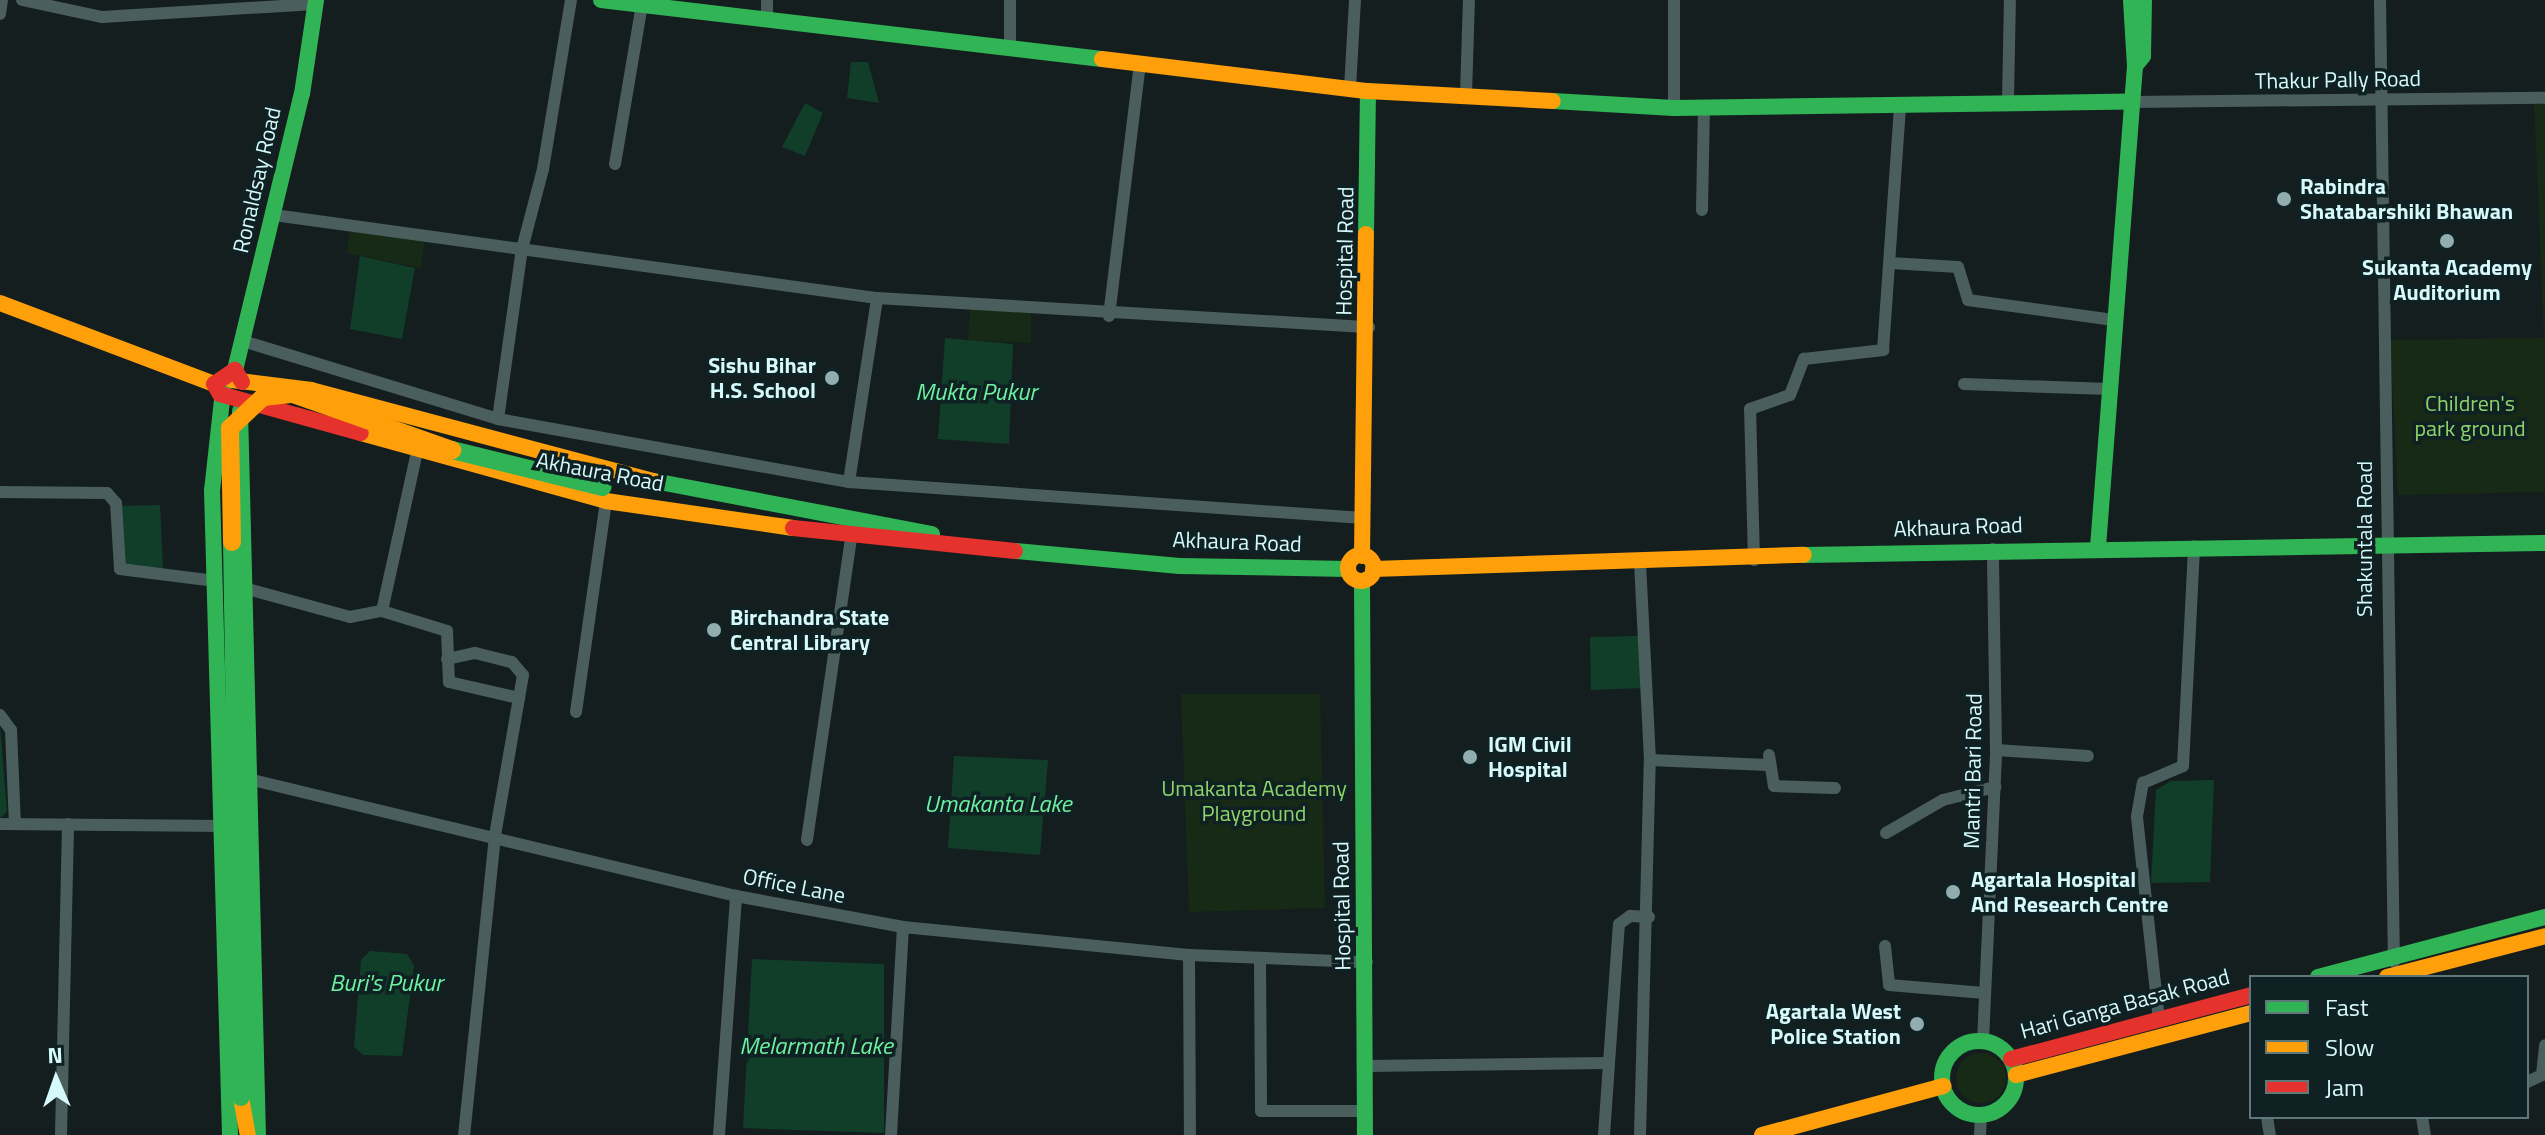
<!DOCTYPE html>
<style>
body{margin:0}
#map{position:relative;width:2545px;height:1135px;overflow:hidden;background:#141e1f;font-family:"Titillium Web",sans-serif}
div>[style]{position:absolute}
.green>*{inset:0;background:#172a15}
.round{border-radius:50%}
.water>*{inset:0;background:#113e29}
.street>*{height:12px;margin:-6px;padding:0 6px;transform-origin:6px;border-radius:6px;background:#4a5e5d}
.fast>*{height:16px;margin:-8px;padding:0 8px;transform-origin:8px;border-radius:8px;background:#30b455}
.fast>.ring{margin:-8px;padding:0;box-sizing:content-box;background:none;border:16px solid #30b455;border-radius:50%}
.slow>*{height:16px;margin:-8px;padding:0 8px;transform-origin:8px;border-radius:8px;background:#ff9f0a}
.slow>.ring{margin:-8px;padding:0;box-sizing:content-box;background:none;border:16px solid #ff9f0a;border-radius:50%}
.jam>*{height:16px;margin:-8px;padding:0 8px;transform-origin:8px;border-radius:8px;background:#e5322d}
.fast-bridge>*{height:18px;margin:-9px;padding:0 9px;transform-origin:9px;border-radius:9px;background:#30b455}
.slow-bridge>*{height:18px;margin:-9px;padding:0 9px;transform-origin:9px;border-radius:9px;background:#ff9f0a}
.dots>*{width:22px;height:22px;translate:-50% -50%;box-sizing:border-box;border:4px solid #102123;border-radius:50%}
span{translate:-50% -50%;white-space:nowrap;text-align:center;line-height:1.15;-webkit-text-stroke:7px #102123;paint-order:stroke}
.street-label{font-size:22px;color:#d6fafb}
.poi-label{font-size:22px;color:#d6fafb;font-weight:700}
.left{translate:0 -50%;text-align:left}
.right{translate:-100% -50%;text-align:right}
.park-label{font-size:22px;color:#8dd469}
.water-label{font-size:24px;color:#6ef1a0;font-style:italic}
.legend{position:absolute;left:2249px;top:975px;width:280px;height:144px;box-sizing:border-box;background:#102123;border:2px solid #5f7879;margin:0;padding:10px 14px;list-style:none;font-size:24px;color:#d6fafb}
.legend li{display:flex;align-items:center;gap:16px;height:40px}
.legend b{width:40px;border:2px solid #5f7879}
.north{position:absolute;left:16px;top:1039px;width:80px;height:80px;-webkit-text-stroke:6px #102123;paint-order:stroke;rotate:358deg;font-size:22px;font-weight:700;line-height:32px;text-align:center;color:#d6fafb}
.north::after{content:'';display:block;margin:auto;width:28px;height:36px;background:#d6fafb;clip-path:polygon(50% 0,100% 100%,50% 72%,0 100%)}
</style>
<div id="map">
<div class="green">
<div style="clip-path:polygon(2534px 102px,2545px 102px,2545px 492px,2398px 495px,2390px 340px,2544px 338px)"></div>
<div style="clip-path:polygon(350px 229px,425px 240px,421px 268px,347px 253px)"></div>
<div style="clip-path:polygon(970px 309px,1031px 313px,1031px 343px,968px 340px)"></div>
<div style="clip-path:polygon(1181px 694px,1320px 694px,1325px 908px,1189px 912px)"></div>
<div class="round" style="left:1956px;top:1053px;width:50px;height:50px"></div>
</div>
<div class="water">
<div style="clip-path:polygon(851px 62px,868px 62px,879px 103px,847px 98px)"></div>
<div style="clip-path:polygon(805px 103px,823px 113px,805px 156px,782px 147px)"></div>
<div style="clip-path:polygon(360px 256px,415px 268px,402px 339px,350px 329px)"></div>
<div style="clip-path:polygon(945px 338px,1013px 344px,1009px 444px,938px 439px)"></div>
<div style="clip-path:polygon(160px 505px,163px 568px,120px 567px,120px 506px)"></div>
<div style="clip-path:polygon(1641px 636px,1643px 688px,1591px 690px,1590px 637px)"></div>
<div style="clip-path:polygon(0 725px,7px 811px,2px 817px,0 817px)"></div>
<div style="clip-path:polygon(954px 756px,1048px 760px,1040px 855px,948px 848px)"></div>
<div style="clip-path:polygon(2214px 780px,2210px 882px,2151px 883px,2156px 790px,2171px 781px)"></div>
<div style="clip-path:polygon(370px 951px,407px 954px,414px 966px,402px 1056px,363px 1055px,354px 1047px,361px 960px)"></div>
<div style="clip-path:polygon(752px 959px,884px 964px,884px 1133px,743px 1128px)"></div>
</div>
<div class="street">
<div style="left:22px;top:0;width:82px;rotate:12deg"></div>
<div style="left:102px;top:17px;width:214px;rotate:-3.5deg"></div>
<div style="left:767px;top:0;width:18px;rotate:90deg"></div>
<div style="left:2380px;top:0;width:962px;rotate:89.17deg"></div>
<div style="left:0;top:14px;width:14px;rotate:-82deg"></div>
<div style="left:1010px;top:48px;width:48px;rotate:-90deg"></div>
<div style="left:1350px;top:89px;width:89px;rotate:-86.8deg"></div>
<div style="left:1466px;top:94px;width:94px;rotate:-88.2deg"></div>
<div style="left:2008px;top:100px;width:100px;rotate:-88.9deg"></div>
<div style="left:2131px;top:102px;width:414px;rotate:-0.6deg"></div>
<div style="left:1674px;top:108px;width:108px;rotate:-90deg"></div>
<div style="left:615px;top:164px;width:161px;rotate:-80.4deg"></div>
<div style="left:1702px;top:210px;width:102px;rotate:-88.9deg"></div>
<div style="left:274px;top:215px;width:609px;rotate:7.84deg"></div>
<div style="left:877px;top:298px;width:493px;rotate:3.4deg"></div>
<div style="left:1890px;top:263px;width:68px;rotate:3.4deg"></div>
<div style="left:1958px;top:267px;width:34px;rotate:73deg"></div>
<div style="left:1968px;top:300px;width:147px;rotate:7.8deg"></div>
<div style="left:1109px;top:316px;width:254px;rotate:-83deg"></div>
<div style="left:243px;top:341px;width:267px;rotate:17deg"></div>
<div style="left:498px;top:419px;width:357px;rotate:10.2deg"></div>
<div style="left:849px;top:482px;width:515px;rotate:4.01deg"></div>
<div style="left:1964px;top:384px;width:146px;rotate:2deg"></div>
<div style="left:498px;top:419px;width:172px;rotate:-82deg"></div>
<div style="left:522px;top:249px;width:83px;rotate:-75.3deg"></div>
<div style="left:543px;top:169px;width:171px;rotate:-80.6deg"></div>
<div style="left:849px;top:482px;width:186px;rotate:-81.3deg"></div>
<div style="left:0;top:492px;width:107px;rotate:0.5deg"></div>
<div style="left:107px;top:493px;width:13px;rotate:48deg"></div>
<div style="left:116px;top:503px;width:66px;rotate:86.5deg"></div>
<div style="left:120px;top:569px;width:96px;rotate:7.2deg"></div>
<div style="left:1754px;top:560px;width:151px;rotate:-91.5deg"></div>
<div style="left:1750px;top:409px;width:42px;rotate:-19.3deg"></div>
<div style="left:1790px;top:395px;width:39px;rotate:-69deg"></div>
<div style="left:1804px;top:359px;width:80px;rotate:-6.5deg"></div>
<div style="left:1883px;top:350px;width:244px;rotate:-86deg"></div>
<div style="left:244px;top:588px;width:110px;rotate:15.3deg"></div>
<div style="left:350px;top:617px;width:33px;rotate:-11deg"></div>
<div style="left:382px;top:611px;width:163px;rotate:-77.6deg"></div>
<div style="left:382px;top:611px;width:68px;rotate:17.1deg"></div>
<div style="left:447px;top:631px;width:51px;rotate:87.8deg"></div>
<div style="left:449px;top:682px;width:72px;rotate:12.9deg"></div>
<div style="left:447px;top:659px;width:29px;rotate:-12deg"></div>
<div style="left:475px;top:653px;width:38px;rotate:14deg"></div>
<div style="left:512px;top:662px;width:17px;rotate:50deg"></div>
<div style="left:523px;top:675px;width:163px;rotate:99.9deg"></div>
<div style="left:495px;top:836px;width:301px;rotate:95.9deg"></div>
<div style="left:576px;top:712px;width:213px;rotate:-81.9deg"></div>
<div style="left:0;top:715px;width:19px;rotate:54deg"></div>
<div style="left:11px;top:730px;width:94px;rotate:87.6deg"></div>
<div style="left:1996px;top:750px;width:92px;rotate:3.7deg"></div>
<div style="left:1769px;top:755px;width:31px;rotate:81deg"></div>
<div style="left:1774px;top:786px;width:61px;rotate:1.9deg"></div>
<div style="left:1650px;top:760px;width:118px;rotate:2.4deg"></div>
<div style="left:244px;top:778px;width:506px;rotate:13.49deg"></div>
<div style="left:736px;top:896px;width:170px;rotate:10.5deg"></div>
<div style="left:903px;top:927px;width:287px;rotate:5.6deg"></div>
<div style="left:1189px;top:955px;width:178px;rotate:2.3deg"></div>
<div style="left:0;top:824px;width:225px;rotate:0.5deg"></div>
<div style="left:1886px;top:833px;width:66px;rotate:-30.1deg"></div>
<div style="left:1943px;top:800px;width:54px;rotate:-14deg"></div>
<div style="left:807px;top:840px;width:306px;rotate:-81.7deg"></div>
<div style="left:1885px;top:946px;width:39px;rotate:84deg"></div>
<div style="left:1889px;top:985px;width:96px;rotate:4.8deg"></div>
<div style="left:1189px;top:955px;width:180px;rotate:89.7deg"></div>
<div style="left:1260px;top:960px;width:151px;rotate:89.6deg"></div>
<div style="left:1261px;top:1111px;width:104px"></div>
<div style="left:2159px;top:1020px;width:205px;rotate:-96.2deg"></div>
<div style="left:2137px;top:816px;width:34px;rotate:-80deg"></div>
<div style="left:2143px;top:783px;width:43px;rotate:-23deg"></div>
<div style="left:2183px;top:766px;width:220px;rotate:-87.1deg"></div>
<div style="left:1983px;top:1041px;width:291px;rotate:-87.4deg"></div>
<div style="left:1996px;top:750px;width:201px;rotate:-90.9deg"></div>
<div style="left:1366px;top:1066px;width:243px;rotate:-0.7deg"></div>
<div style="left:1609px;top:1063px;width:139px;rotate:-85.9deg"></div>
<div style="left:1619px;top:924px;width:14px;rotate:-36deg"></div>
<div style="left:1630px;top:916px;width:19px;rotate:3deg"></div>
<div style="left:2527px;top:1082px;width:17px;rotate:-25deg"></div>
<div style="left:2542px;top:1075px;width:30px;rotate:-84deg"></div>
<div style="left:2267px;top:1117px;width:18px;rotate:81deg"></div>
<div style="left:2422px;top:1117px;width:18px;rotate:81deg"></div>
<div style="left:61px;top:1135px;width:311px;rotate:-88.7deg"></div>
<div style="left:719px;top:1135px;width:240px;rotate:-85.9deg"></div>
<div style="left:891px;top:1135px;width:208px;rotate:-86.7deg"></div>
<div style="left:1604px;top:1135px;width:72px;rotate:-86deg"></div>
<div style="left:1640px;top:1135px;width:375px;rotate:-88.5deg"></div>
<div style="left:1650px;top:760px;width:197px;rotate:-92.9deg"></div>
<div style="left:1980px;top:1135px;width:21px;rotate:-87deg"></div>
</div>
<div class="fast">
<div style="left:601px;top:0;width:504px;rotate:6.72deg"></div>
<div style="left:2135px;top:66px;width:13px;rotate:-51deg"></div>
<div style="left:2143px;top:56px;width:56px;rotate:-89deg"></div>
<div style="left:1553px;top:101px;width:121px;rotate:3.3deg"></div>
<div style="left:1674px;top:108px;width:457px;rotate:-0.8deg"></div>
<div style="left:1366px;top:234px;width:143px;rotate:-89.2deg"></div>
<div style="left:235px;top:370px;width:284px;rotate:-76.4deg"></div>
<div style="left:302px;top:94px;width:95px;rotate:-81.5deg"></div>
<div style="left:224px;top:382px;width:109px;rotate:96.3deg"></div>
<div style="left:212px;top:490px;width:645px;rotate:88.4deg"></div>
<div style="left:240px;top:411px;width:724px;rotate:88.58deg"></div>
<div style="left:654px;top:481px;width:283px;rotate:10.8deg"></div>
<div style="left:2098px;top:547px;width:482px;rotate:-85.6deg"></div>
<div style="left:2135px;top:66px;width:66px;rotate:-93.5deg"></div>
<div style="left:1015px;top:551px;width:165px;rotate:5.2deg"></div>
<div style="left:1179px;top:566px;width:169px;rotate:1deg"></div>
<div style="left:1804px;top:555px;width:741px;rotate:-0.93deg"></div>
<div style="left:1362px;top:581px;width:554px;rotate:89.69deg"></div>
<div style="left:2318px;top:977px;width:235px;rotate:-14.8deg"></div>
<div class="ring" style="left:1942px;top:1041px;width:58px;height:58px"></div>
</div>
<div class="slow">
<div style="left:1102px;top:59px;width:268px;rotate:6.9deg"></div>
<div style="left:1368px;top:91px;width:185px;rotate:3.1deg"></div>
<div style="left:0;top:303px;width:229px;rotate:20.7deg"></div>
<div style="left:232px;top:380px;width:80px;rotate:7.2deg"></div>
<div style="left:311px;top:390px;width:355px;rotate:14.9deg"></div>
<div style="left:361px;top:433px;width:254px;rotate:15.5deg"></div>
<div style="left:606px;top:501px;width:189px;rotate:8.2deg"></div>
<div class="ring" style="left:1348px;top:555px;width:10px;height:10px"></div>
<div style="left:1362px;top:556px;width:322px;rotate:-89.3deg"></div>
<div style="left:1373px;top:569px;width:431px;rotate:-1.9deg"></div>
<div style="left:2387px;top:977px;width:163px;rotate:-14.5deg"></div>
<div style="left:2016px;top:1075px;width:243px;rotate:-14.8deg"></div>
<div style="left:241px;top:1097px;width:39px;rotate:80deg"></div>
<div style="left:1762px;top:1135px;width:188px;rotate:-15.1deg"></div>
</div>
<div class="jam">
<div style="left:242px;top:382px;width:14px;rotate:-120deg"></div>
<div style="left:235px;top:370px;width:25px;rotate:146deg"></div>
<div style="left:214px;top:384px;width:12px;rotate:59deg"></div>
<div style="left:220px;top:394px;width:146px;rotate:15.5deg"></div>
<div style="left:793px;top:528px;width:223px;rotate:5.9deg"></div>
<div style="left:2011px;top:1059px;width:248px;rotate:-14.9deg"></div>
</div>
<div class="fast-bridge">
<div style="left:452px;top:450px;width:155px;rotate:13.8deg"></div>
<div style="left:232px;top:542px;width:555px;rotate:89.07deg"></div>
</div>
<div class="slow-bridge">
<div style="left:232px;top:542px;width:114px;rotate:-91deg"></div>
<div style="left:230px;top:428px;width:45px;rotate:-43.2deg"></div>
<div style="left:263px;top:397px;width:30px;rotate:-6deg"></div>
<div style="left:293px;top:394px;width:169px;rotate:19.4deg"></div>
</div>
<div class="dots">
<div style="left:2284px;top:199px;background:#92adae"></div>
<div style="left:2447px;top:241px;background:#92adae"></div>
<div style="left:832px;top:378px;background:#92adae"></div>
<div style="left:714px;top:630px;background:#92adae"></div>
<div style="left:1470px;top:757px;background:#92adae"></div>
<div style="left:1953px;top:892px;background:#92adae"></div>
<div style="left:1917px;top:1024px;background:#92adae"></div>
</div>
<div class="street-label">
<span style="left:2338px;top:80px;rotate:-1deg">Thakur Pally Road</span>
<span style="left:257px;top:180px;rotate:-77deg">Ronaldsay Road</span>
<span style="left:1345px;top:251px;rotate:-89deg">Hospital Road</span>
<span style="left:600px;top:472px;rotate:11deg">Akhaura Road</span>
<span style="left:1958px;top:527px;rotate:-2deg">Akhaura Road</span>
<span style="left:2365px;top:539px;rotate:-90deg">Shakuntala Road</span>
<span style="left:1237px;top:542px;rotate:2deg">Akhaura Road</span>
<span style="left:1973px;top:771px;rotate:-89deg">Mantri Bari Road</span>
<span style="left:794px;top:886px;rotate:11deg">Office Lane</span>
<span style="left:1342px;top:906px;rotate:-91deg">Hospital Road</span>
<span style="left:2125px;top:1004px;rotate:-15deg">Hari Ganga Basak Road</span>
</div>
<div class="poi-label">
<span class="left" style="left:2300px;top:199px">Rabindra<br>Shatabarshiki Bhawan</span>
<span style="left:2447px;top:280px">Sukanta Academy<br>Auditorium</span>
<span class="right" style="left:816px;top:378px">Sishu Bihar<br>H.S. School</span>
<span class="left" style="left:730px;top:630px">Birchandra State<br>Central Library</span>
<span class="left" style="left:1488px;top:757px">IGM Civil<br>Hospital</span>
<span class="left" style="left:1971px;top:892px">Agartala Hospital<br>And Research Centre</span>
<span class="right" style="left:1901px;top:1024px">Agartala West<br>Police Station</span>
</div>
<div class="park-label">
<span style="left:2470px;top:416px">Children's<br>park ground</span>
<span style="left:1254px;top:801px">Umakanta Academy<br>Playground</span>
</div>
<div class="water-label">
<span style="left:976px;top:392px">Mukta Pukur</span>
<span style="left:998px;top:804px">Umakanta Lake</span>
<span style="left:386px;top:983px">Buri's Pukur</span>
<span style="left:816px;top:1046px">Melarmath Lake</span>
</div>
<ul class="legend">
<li><b style="height:10px;background:#30b455"></b>Fast</li>
<li><b style="height:10px;background:#ff9f0a"></b>Slow</li>
<li><b style="height:10px;background:#e5322d"></b>Jam</li>
</ul>
<div class="north">N</div>
</div>
